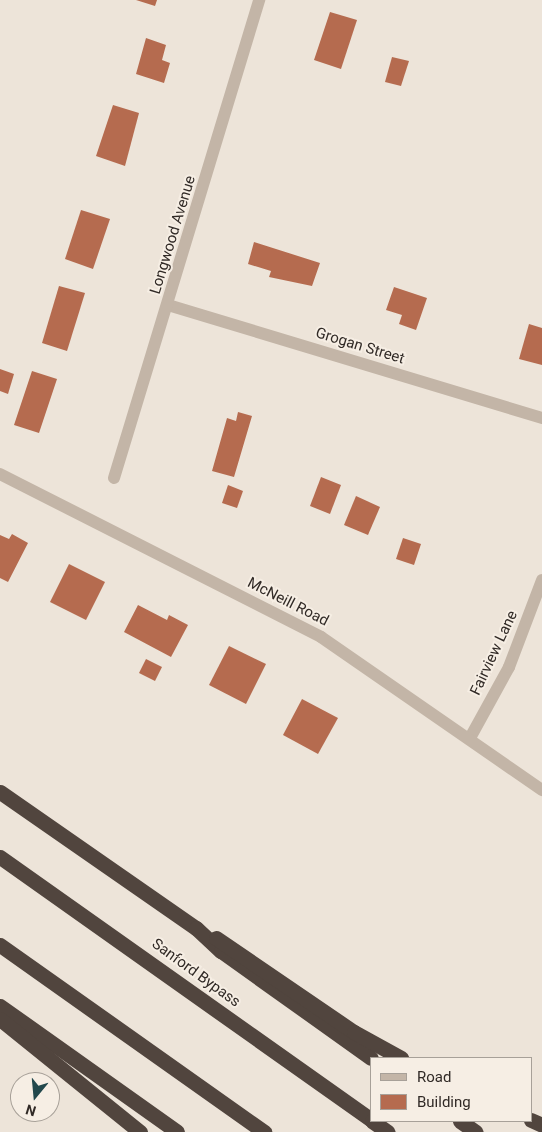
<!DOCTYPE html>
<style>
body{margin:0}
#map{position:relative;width:542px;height:1132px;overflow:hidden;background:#ede4d9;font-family:Roboto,sans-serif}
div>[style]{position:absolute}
.building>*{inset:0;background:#b56b4f}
.minor>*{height:12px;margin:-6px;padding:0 6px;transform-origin:6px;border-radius:6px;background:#c3b5a7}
.tertiary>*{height:12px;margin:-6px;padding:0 6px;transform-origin:6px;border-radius:6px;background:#c3b5a7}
.motorway>*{height:15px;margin:-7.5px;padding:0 7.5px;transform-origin:7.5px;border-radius:7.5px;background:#51453e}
span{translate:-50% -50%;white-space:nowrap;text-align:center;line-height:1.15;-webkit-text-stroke:4px #f6eee4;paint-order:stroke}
.street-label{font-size:15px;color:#312a26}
.legend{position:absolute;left:370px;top:1057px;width:162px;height:65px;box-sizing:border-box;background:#f6eee4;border:1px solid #a7a098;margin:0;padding:6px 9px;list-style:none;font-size:15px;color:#312a26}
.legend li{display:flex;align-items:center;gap:10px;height:25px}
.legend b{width:25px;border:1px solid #a7a098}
.north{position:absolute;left:10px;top:1072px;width:50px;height:50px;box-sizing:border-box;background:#f6eee4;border:1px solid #a7a098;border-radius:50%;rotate:197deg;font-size:14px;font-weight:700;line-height:20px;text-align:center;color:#312a26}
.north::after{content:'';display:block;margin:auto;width:18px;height:22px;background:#22484c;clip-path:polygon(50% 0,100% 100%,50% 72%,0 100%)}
</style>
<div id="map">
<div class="building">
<div style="clip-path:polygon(136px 0,157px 0,155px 6px)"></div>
<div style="clip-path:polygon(330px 12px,357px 20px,341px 69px,314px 60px)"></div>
<div style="clip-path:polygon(146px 38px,166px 45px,162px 60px,170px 63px,164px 83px,136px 74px)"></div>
<div style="clip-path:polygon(392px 57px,409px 61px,401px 86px,385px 82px)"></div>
<div style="clip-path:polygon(113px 105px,139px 113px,125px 166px,96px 156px)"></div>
<div style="clip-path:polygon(81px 210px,110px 219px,93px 269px,65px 259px)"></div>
<div style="clip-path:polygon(254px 242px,320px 263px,312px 286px,269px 277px,271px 271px,248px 264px)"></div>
<div style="clip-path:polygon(59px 286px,85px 293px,67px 351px,42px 343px)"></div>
<div style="clip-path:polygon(394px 287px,427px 298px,416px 330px,399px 324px,402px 315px,386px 310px)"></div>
<div style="clip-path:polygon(529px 324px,542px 328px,542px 365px,519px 359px)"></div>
<div style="clip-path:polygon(0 369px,14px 374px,8px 394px,0 391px)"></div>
<div style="clip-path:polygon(32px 371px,57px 379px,39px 433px,14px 425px)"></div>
<div style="clip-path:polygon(238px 412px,252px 416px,234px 477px,212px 471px,227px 418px,236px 421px)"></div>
<div style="clip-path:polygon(321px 477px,341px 485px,330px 514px,310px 506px)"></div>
<div style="clip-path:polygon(228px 485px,243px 491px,237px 508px,222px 503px)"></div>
<div style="clip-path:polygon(356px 496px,380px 507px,368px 535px,344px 525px)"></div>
<div style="clip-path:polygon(12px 534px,28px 543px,8px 582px,0 578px,0 535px,9px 539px)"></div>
<div style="clip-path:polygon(403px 538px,421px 544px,414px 565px,396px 559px)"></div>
<div style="clip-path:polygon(69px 564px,105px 582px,86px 620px,50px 602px)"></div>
<div style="clip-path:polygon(138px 605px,167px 620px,169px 615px,188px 625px,171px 657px,124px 632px)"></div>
<div style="clip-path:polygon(229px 646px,266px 664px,246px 704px,209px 685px)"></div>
<div style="clip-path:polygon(146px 659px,162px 667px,155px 681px,139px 673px)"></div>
<div style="clip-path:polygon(302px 699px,338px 718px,318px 754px,283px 735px)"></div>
</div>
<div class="minor">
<div style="left:168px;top:305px;width:391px;rotate:16.8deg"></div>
<div style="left:114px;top:478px;width:500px;rotate:-73.1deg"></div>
<div style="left:470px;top:738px;width:81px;rotate:-61.2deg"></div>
<div style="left:509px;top:667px;width:93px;rotate:-69.2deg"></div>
</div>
<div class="tertiary">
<div style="left:0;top:474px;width:360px;rotate:26.9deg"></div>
<div style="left:321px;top:637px;width:269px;rotate:34.7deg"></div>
</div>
<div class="motorway">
<div style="left:0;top:792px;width:239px;rotate:34.8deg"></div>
<div style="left:196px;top:928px;width:34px;rotate:43deg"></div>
<div style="left:221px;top:951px;width:184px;rotate:35.5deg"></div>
<div style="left:0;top:857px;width:455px;rotate:35.3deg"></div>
<div style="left:216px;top:938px;width:167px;rotate:34.3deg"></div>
<div style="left:354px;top:1032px;width:54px;rotate:29deg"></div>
<div style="left:0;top:945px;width:324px;rotate:35.3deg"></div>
<div style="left:0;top:1006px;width:217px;rotate:35.4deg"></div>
<div style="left:0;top:1019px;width:180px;rotate:38.9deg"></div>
<div style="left:531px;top:1120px;width:12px;rotate:24deg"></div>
<div style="left:372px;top:1121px;width:19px;rotate:35deg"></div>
<div style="left:460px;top:1121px;width:19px;rotate:35deg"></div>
</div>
<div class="street-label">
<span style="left:173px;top:235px;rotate:-73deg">Longwood Avenue</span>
<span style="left:360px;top:346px;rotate:17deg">Grogan Street</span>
<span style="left:288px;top:602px;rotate:27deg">McNeill Road</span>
<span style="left:494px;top:653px;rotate:-65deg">Fairview Lane</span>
<span style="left:196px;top:973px;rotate:36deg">Sanford Bypass</span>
</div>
<ul class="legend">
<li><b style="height:6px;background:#c3b5a7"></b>Road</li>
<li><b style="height:14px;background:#b56b4f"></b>Building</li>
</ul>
<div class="north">N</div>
</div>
